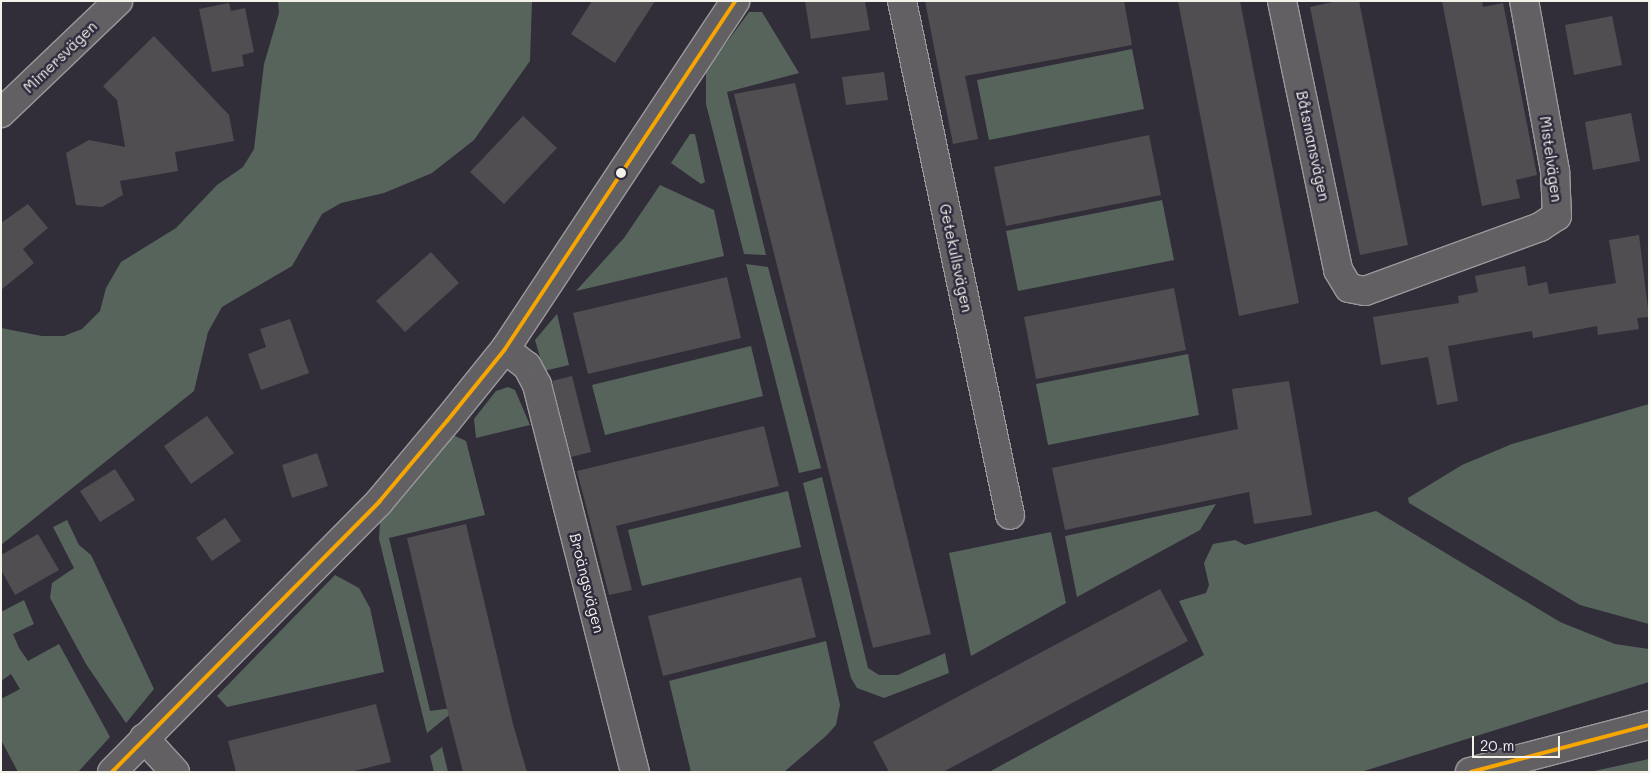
<!DOCTYPE html>
<meta charset="utf-8">
<style>
body{margin:0}
#map{position:relative;width:1650px;height:773px;overflow:hidden;background:#312e39;font-family:Mali,sans-serif}
div>[style]{position:absolute}
.green>*{inset:0;background:#57645c}
.building>*{inset:0;background:#514e52}
.roads{filter:drop-shadow(1px 0 #9a989b) drop-shadow(-1px 0 #9a989b) drop-shadow(0 1px #9a989b) drop-shadow(0 -1px #9a989b)}
.minor>*{height:28px;margin:-14px;padding:0 14px;transform-origin:14px;border-radius:14px;background:#626063}
.tertiary>*{height:28px;margin:-14px;padding:0 14px;transform-origin:14px;border-radius:14px;background:#626063}
.bus-1>*{height:4px;margin:-2px;padding:0 2px;transform-origin:2px;border-radius:2px;background:#f7a600}
.dots>*{width:14px;height:14px;translate:-50% -50%;box-sizing:border-box;border:2px solid #2f2a3d;border-radius:50%}
span{translate:-50% -50%;white-space:nowrap;text-align:center;line-height:1.15;-webkit-text-stroke:5px #2f2a3d;paint-order:stroke}
.street-label{font-size:15px;color:#f4f1e8}
.frame{position:absolute;inset:0;border:2px solid #f4f1e8;pointer-events:none}
.scale{position:absolute;left:1472px;top:736px;width:88px;height:22px;box-sizing:border-box;border:2px solid #f4f1e8;border-top:0;padding-left:6px;font-size:15px;line-height:18px;white-space:nowrap;color:#f4f1e8;-webkit-text-stroke:4px #2f2a3d;paint-order:stroke}
</style>
<div id="map">
<div class="green">
<div style="clip-path:polygon(278px 1px,532px 1px,530px 61px,474px 140px,432px 173px,384px 193px,341px 203px,322px 214px,292px 266px,222px 307px,208px 332px,194px 391px,1px 545px,1px 328px,42px 336px,64px 336px,82px 329px,100px 311px,106px 288px,121px 262px,176px 228px,217px 185px,243px 167px,254px 149px,264px 64px,279px 13px)"></div>
<div style="clip-path:polygon(749px 12px,762px 12px,799px 73px,727px 92px,766px 255px,744px 254px,706px 104px,706px 71px)"></div>
<div style="clip-path:polygon(1132px 49px,1144px 109px,989px 140px,977px 80px)"></div>
<div style="clip-path:polygon(690px 134px,695px 134px,705px 182px,701px 184px,671px 163px)"></div>
<div style="clip-path:polygon(660px 185px,714px 210px,724px 256px,576px 291px,624px 238px)"></div>
<div style="clip-path:polygon(1162px 200px,1174px 260px,1018px 291px,1006px 231px)"></div>
<div style="clip-path:polygon(746px 264px,768px 267px,821px 468px,799px 473px)"></div>
<div style="clip-path:polygon(557px 314px,569px 365px,544px 371px,535px 340px)"></div>
<div style="clip-path:polygon(751px 346px,763px 396px,605px 435px,592px 385px)"></div>
<div style="clip-path:polygon(1188px 354px,1199px 415px,1048px 445px,1036px 384px)"></div>
<div style="clip-path:polygon(508px 387px,515px 390px,530px 425px,476px 438px,474px 419px,496px 391px)"></div>
<div style="clip-path:polygon(1649px 404px,1649px 624px,1580px 605px,1409px 503px,1408px 498px,1462px 465px,1512px 444px)"></div>
<div style="clip-path:polygon(453px 435px,466px 441px,485px 515px,389px 538px,430px 711px,459px 707px,427px 733px,379px 539px,380px 523px,391px 504px)"></div>
<div style="clip-path:polygon(822px 477px,868px 668px,879px 675px,898px 675px,945px 653px,949px 673px,884px 698px,857px 688px,851px 678px,803px 483px)"></div>
<div style="clip-path:polygon(788px 491px,801px 547px,642px 586px,628px 530px)"></div>
<div style="clip-path:polygon(1216px 504px,1200px 530px,1077px 597px,1065px 536px)"></div>
<div style="clip-path:polygon(1376px 511px,1560px 622px,1615px 644px,1649px 649px,1649px 682px,1361px 772px,989px 772px,1204px 655px,1179px 601px,1206px 593px,1209px 585px,1204px 563px,1213px 544px,1235px 540px,1245px 545px)"></div>
<div style="clip-path:polygon(67px 520px,79px 545px,91px 555px,154px 689px,126px 723px,86px 664px,50px 598px,52px 583px,74px 568px,53px 527px)"></div>
<div style="clip-path:polygon(1051px 532px,1066px 603px,971px 656px,949px 553px)"></div>
<div style="clip-path:polygon(335px 575px,359px 588px,370px 608px,384px 672px,227px 707px,217px 696px)"></div>
<div style="clip-path:polygon(24px 600px,34px 624px,13px 634px,19px 648px,28px 661px,59px 644px,110px 737px,78px 772px,18px 772px,1px 740px,1px 699px,20px 689px,11px 674px,1px 681px,1px 612px)"></div>
<div style="clip-path:polygon(826px 641px,840px 705px,836px 725px,826px 736px,784px 772px,691px 772px,669px 681px)"></div>
<div style="clip-path:polygon(442px 747px,448px 772px,434px 772px,430px 756px)"></div>
<div style="clip-path:polygon(1649px 759px,1649px 772px,1590px 772px)"></div>
</div>
<div class="building">
<div style="clip-path:polygon(592px 1px,655px 1px,615px 63px,571px 34px)"></div>
<div style="clip-path:polygon(805px 1px,865px 1px,870px 30px,811px 39px)"></div>
<div style="clip-path:polygon(925px 1px,1124px 1px,1132px 45px,965px 76px,978px 139px,953px 144px)"></div>
<div style="clip-path:polygon(1178px 1px,1240px 1px,1299px 303px,1239px 316px)"></div>
<div style="clip-path:polygon(1337px 1px,1359px 1px,1408px 245px,1360px 255px,1310px 7px)"></div>
<div style="clip-path:polygon(1442px 1px,1482px 1px,1483px 7px,1503px 3px,1537px 175px,1516px 180px,1520px 198px,1482px 206px)"></div>
<div style="clip-path:polygon(229px 3px,231px 11px,245px 8px,254px 52px,242px 55px,244px 66px,212px 72px,199px 9px)"></div>
<div style="clip-path:polygon(1612px 16px,1622px 65px,1574px 75px,1565px 25px)"></div>
<div style="clip-path:polygon(154px 36px,229px 115px,234px 141px,175px 152px,178px 171px,120px 181px,123px 195px,102px 207px,76px 205px,66px 153px,89px 140px,125px 147px,117px 100px,103px 86px)"></div>
<div style="clip-path:polygon(884px 72px,888px 100px,846px 105px,842px 77px)"></div>
<div style="clip-path:polygon(795px 83px,931px 634px,873px 648px,734px 94px)"></div>
<div style="clip-path:polygon(1631px 113px,1640px 161px,1593px 170px,1585px 122px)"></div>
<div style="clip-path:polygon(523px 116px,557px 148px,504px 204px,470px 172px)"></div>
<div style="clip-path:polygon(1149px 135px,1161px 195px,1006px 226px,994px 167px)"></div>
<div style="clip-path:polygon(28px 204px,48px 228px,23px 249px,34px 263px,1px 290px,1px 223px)"></div>
<div style="clip-path:polygon(1639px 235px,1649px 317px,1637px 318px,1639px 329px,1598px 335px,1597px 326px,1533px 338px,1532px 331px,1448px 346px,1458px 401px,1437px 405px,1428px 357px,1381px 365px,1373px 317px,1459px 303px,1458px 296px,1478px 292px,1475px 276px,1525px 266px,1528px 286px,1547px 282px,1549px 294px,1616px 283px,1609px 240px)"></div>
<div style="clip-path:polygon(431px 252px,459px 283px,405px 332px,376px 301px)"></div>
<div style="clip-path:polygon(727px 277px,741px 338px,588px 374px,573px 313px)"></div>
<div style="clip-path:polygon(1174px 288px,1186px 350px,1036px 379px,1024px 317px)"></div>
<div style="clip-path:polygon(290px 319px,309px 373px,261px 390px,248px 354px,266px 347px,260px 329px)"></div>
<div style="clip-path:polygon(572px 376px,591px 452px,571px 457px,552px 381px)"></div>
<div style="clip-path:polygon(1289px 381px,1312px 515px,1254px 524px,1249px 492px,1065px 530px,1052px 468px,1238px 429px,1232px 389px)"></div>
<div style="clip-path:polygon(207px 416px,234px 453px,191px 484px,164px 446px)"></div>
<div style="clip-path:polygon(764px 426px,779px 486px,616px 526px,632px 590px,609px 595px,577px 471px)"></div>
<div style="clip-path:polygon(317px 453px,328px 486px,292px 498px,282px 465px)"></div>
<div style="clip-path:polygon(115px 469px,135px 500px,100px 522px,80px 491px)"></div>
<div style="clip-path:polygon(225px 518px,241px 541px,212px 561px,196px 538px)"></div>
<div style="clip-path:polygon(466px 524px,513px 724px,527px 772px,463px 772px,449px 717px,407px 538px)"></div>
<div style="clip-path:polygon(38px 534px,59px 570px,15px 595px,1px 570px,1px 555px)"></div>
<div style="clip-path:polygon(801px 577px,816px 637px,663px 676px,648px 616px)"></div>
<div style="clip-path:polygon(1160px 589px,1188px 641px,943px 772px,889px 772px,873px 742px)"></div>
<div style="clip-path:polygon(376px 704px,391px 762px,350px 772px,236px 772px,228px 741px)"></div>
</div>
<div class="roads">
<div class="minor">
<div style="left:902px;top:1px;width:525px;rotate:78.13deg"></div>
<div style="left:1282px;top:1px;width:275px;rotate:78.2deg"></div>
<div style="left:1338px;top:270px;width:21px;rotate:59deg"></div>
<div style="left:1349px;top:288px;width:16px;rotate:11deg"></div>
<div style="left:1365px;top:291px;width:186px;rotate:-20.1deg"></div>
<div style="left:1540px;top:227px;width:20px;rotate:-33deg"></div>
<div style="left:1557px;top:216px;width:45px;rotate:-92.5deg"></div>
<div style="left:1555px;top:171px;width:173px;rotate:-100.3deg"></div>
<div style="left:1px;top:113px;width:162px;rotate:-43.7deg"></div>
<div style="left:505px;top:349px;width:28px;rotate:38deg"></div>
<div style="left:527px;top:366px;width:21px;rotate:62deg"></div>
<div style="left:537px;top:385px;width:399px;rotate:75.8deg"></div>
<div style="left:144px;top:738px;width:46px;rotate:47.6deg"></div>
<div style="left:112px;top:772px;width:380px;rotate:-45.3deg"></div>
<div style="left:379px;top:502px;width:106px;rotate:-50deg"></div>
<div style="left:447px;top:421px;width:92px;rotate:-51.1deg"></div>
<div style="left:505px;top:349px;width:417px;rotate:-56.5deg"></div>
</div>
<div class="tertiary">
<div style="left:1470px;top:772px;width:185px;rotate:-14.7deg"></div>
</div>
</div>
<div class="bus-1">
<div style="left:112px;top:772px;width:380px;rotate:-45.3deg"></div>
<div style="left:379px;top:502px;width:106px;rotate:-50deg"></div>
<div style="left:447px;top:421px;width:92px;rotate:-51.1deg"></div>
<div style="left:505px;top:349px;width:417px;rotate:-56.5deg"></div>
<div style="left:1471px;top:772px;width:184px;rotate:-14.8deg"></div>
</div>
<div class="dots">
<div style="left:621px;top:173px;background:#f4f1e8"></div>
</div>
<div class="street-label">
<span style="left:60px;top:57px;rotate:-44deg">Mimersvägen</span>
<span style="left:1313px;top:146px;rotate:78deg">Båtsmansvägen</span>
<span style="left:1551px;top:159px;rotate:82deg">Mistelvägen</span>
<span style="left:956px;top:258px;rotate:78deg">Getekullsvägen</span>
<span style="left:587px;top:583px;rotate:76deg">Broängsvägen</span>
</div>
<div class="frame"></div>
<div class="scale">20 m</div>
</div>
